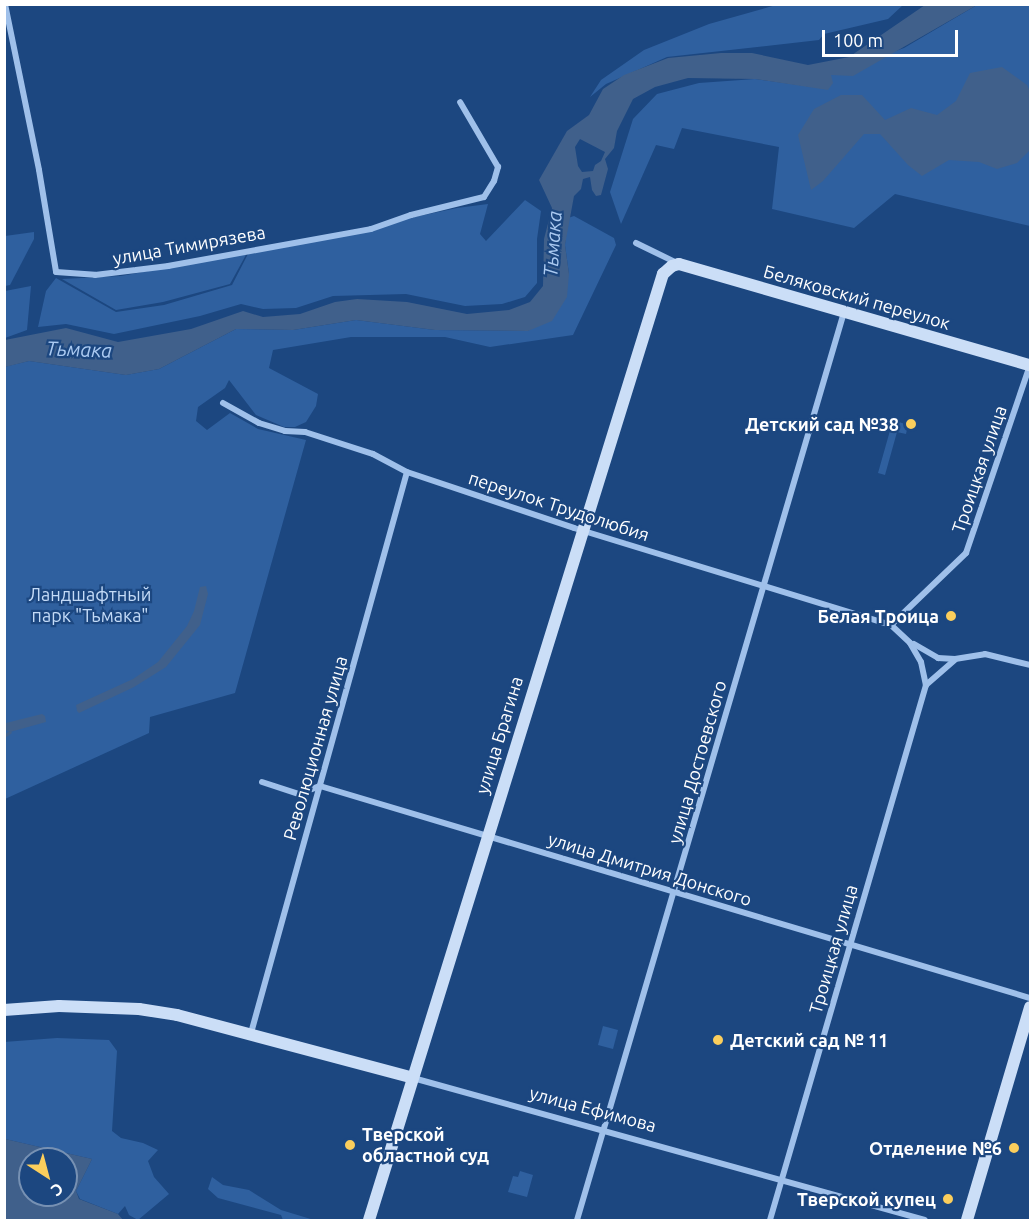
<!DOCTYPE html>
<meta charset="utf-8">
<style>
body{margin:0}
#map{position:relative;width:1035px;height:1225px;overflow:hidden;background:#1c4780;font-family:Ubuntu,sans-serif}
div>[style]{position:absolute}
.green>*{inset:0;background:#2f609f}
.water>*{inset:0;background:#40608b}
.stream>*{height:3px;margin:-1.5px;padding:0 1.5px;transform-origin:1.5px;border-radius:1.5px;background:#40608b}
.street>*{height:6px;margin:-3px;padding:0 3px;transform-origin:3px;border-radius:3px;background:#9fc0ea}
.secondary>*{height:12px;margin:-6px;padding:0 6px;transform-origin:6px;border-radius:6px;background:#cbdef7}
.dots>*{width:16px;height:16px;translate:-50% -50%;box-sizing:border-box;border:3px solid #1c4780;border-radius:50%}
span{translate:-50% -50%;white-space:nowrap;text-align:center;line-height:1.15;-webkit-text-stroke:4.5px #1c4780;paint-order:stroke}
.street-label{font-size:18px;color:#fff}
.poi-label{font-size:18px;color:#fff;font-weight:700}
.right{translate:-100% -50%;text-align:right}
.left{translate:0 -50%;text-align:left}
.park-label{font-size:18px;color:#c4dbf7}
.water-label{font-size:20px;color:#abcaf1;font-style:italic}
.frame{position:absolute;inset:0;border:6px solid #fff;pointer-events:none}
.north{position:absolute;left:18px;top:1147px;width:60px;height:60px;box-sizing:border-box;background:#1c4780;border:2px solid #7791b3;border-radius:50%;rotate:144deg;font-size:16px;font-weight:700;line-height:24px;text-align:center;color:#fff}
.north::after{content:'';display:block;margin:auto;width:21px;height:27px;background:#fbce5c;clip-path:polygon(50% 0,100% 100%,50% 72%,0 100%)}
.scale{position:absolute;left:822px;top:30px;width:136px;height:27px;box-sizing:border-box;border:3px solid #fff;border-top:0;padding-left:8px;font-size:18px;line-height:21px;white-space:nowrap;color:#fff;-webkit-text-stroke:4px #1c4780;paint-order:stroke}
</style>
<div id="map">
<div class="green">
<div style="clip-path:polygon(776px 5px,903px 5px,888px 19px,824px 34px,819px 40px,667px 57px,606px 84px,590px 97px,601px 80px,644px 50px,709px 24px)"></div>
<div style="clip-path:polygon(977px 5px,1030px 5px,1030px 226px,895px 194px,854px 228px,772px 209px,779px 147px,682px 128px,674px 149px,656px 145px,621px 224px,610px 192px,633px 119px,657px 94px,699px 83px,755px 79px,828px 89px,830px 75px,904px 48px)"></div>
<div style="clip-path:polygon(525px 200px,541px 211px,537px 239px,537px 283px,525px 297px,502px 304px,465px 306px,406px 294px,333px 296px,296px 308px,263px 309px,241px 304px,200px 316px,114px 334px,66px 324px,38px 327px,46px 291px,56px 278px,116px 312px,164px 305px,232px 285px,249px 252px,457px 208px,488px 204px,480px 234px,486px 241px)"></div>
<div style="clip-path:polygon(574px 216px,614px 238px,616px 245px,573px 335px,490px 347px,445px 337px,351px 337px,273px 350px,269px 368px,318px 394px,316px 406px,306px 422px,295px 427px,284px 427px,256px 415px,229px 380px,225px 388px,198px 407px,196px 421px,207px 430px,230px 413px,258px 429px,306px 440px,235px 693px,150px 717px,149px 733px,5px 799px,4px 367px,29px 361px,126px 375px,159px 369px,236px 329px,293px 330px,356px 320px,435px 330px,528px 331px,569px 274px,565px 245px,568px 218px)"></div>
<div style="clip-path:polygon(34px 232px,34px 239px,10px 285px,5px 286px,5px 236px)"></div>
<div style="clip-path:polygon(247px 253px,230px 284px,163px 302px,116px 310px,62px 279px,121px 276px)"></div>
<div style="clip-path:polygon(31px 286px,27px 330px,5px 338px,5px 291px)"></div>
<div style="clip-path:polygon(893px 420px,908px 425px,906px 434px,897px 432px,885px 475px,878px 473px)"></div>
<div style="clip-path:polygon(603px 1026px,618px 1030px,613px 1049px,598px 1045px)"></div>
<div style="clip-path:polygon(57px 1038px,109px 1040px,117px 1051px,112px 1131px,121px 1138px,143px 1143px,158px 1150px,148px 1161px,154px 1177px,169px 1194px,138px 1220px,129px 1215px,125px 1206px,118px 1214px,80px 1199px,76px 1191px,92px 1159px,5px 1139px,4px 1042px)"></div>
<div style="clip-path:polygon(520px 1171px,533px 1175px,527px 1197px,508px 1192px,513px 1176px,518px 1177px)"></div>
<div style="clip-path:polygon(212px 1177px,223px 1185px,249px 1190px,281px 1210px,314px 1220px,283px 1220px,281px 1215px,218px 1198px,208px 1189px)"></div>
</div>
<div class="water">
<div style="clip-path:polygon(evenodd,925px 5px,977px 5px,853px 76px,831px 75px,833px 83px,828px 90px,755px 79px,688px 78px,655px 87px,633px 99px,617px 131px,614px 148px,605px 159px,608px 169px,601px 195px,596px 196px,592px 190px,590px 177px,583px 179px,581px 189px,574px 196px,565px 245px,569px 274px,567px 297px,552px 321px,528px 331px,435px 330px,356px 320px,293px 330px,236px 329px,159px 369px,126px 375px,29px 361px,5px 367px,5px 340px,66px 328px,118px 342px,191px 329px,243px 311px,263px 317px,300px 314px,335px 302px,357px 299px,407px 302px,467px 314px,509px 310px,530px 302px,543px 286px,544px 239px,552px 208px,539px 180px,567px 131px,589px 115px,603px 89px,624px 75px,668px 58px,721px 53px,752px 53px,808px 65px,849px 57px,925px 5px,580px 139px,605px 152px,601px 161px,595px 165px,593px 171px,582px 172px,578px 166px,575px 147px,580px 139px)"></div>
<div style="clip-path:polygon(1002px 67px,1027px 85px,1030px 91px,1030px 150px,1017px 163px,997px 169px,979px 162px,949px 160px,922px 176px,908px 165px,880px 134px,864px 134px,823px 181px,811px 190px,798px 135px,814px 109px,841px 95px,862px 95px,885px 120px,911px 108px,937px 115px,956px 101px,970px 73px)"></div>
<div style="clip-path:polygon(206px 586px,208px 594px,200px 625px,166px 667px,134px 687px,79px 713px,77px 711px,76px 705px,133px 679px,158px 662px,187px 626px,194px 611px,200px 587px)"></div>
<div style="clip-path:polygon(42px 714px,45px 716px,46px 722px,10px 732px,6px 730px,6px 723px)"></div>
<div style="clip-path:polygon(evenodd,5px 1139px,92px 1159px,76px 1191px,79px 1199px,118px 1214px,123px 1220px,5px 1220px,5px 1139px,30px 1159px,66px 1159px,66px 1195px,30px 1195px,30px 1159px)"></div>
</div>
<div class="stream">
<div style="left:4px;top:736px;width:7px;rotate:-34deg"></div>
</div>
<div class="street">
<div style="left:5px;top:4px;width:169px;rotate:78.4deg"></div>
<div style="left:39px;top:170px;width:103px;rotate:80.5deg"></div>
<div style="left:56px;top:272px;width:39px;rotate:4deg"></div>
<div style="left:95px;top:275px;width:74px;rotate:-7deg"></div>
<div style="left:168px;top:266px;width:206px;rotate:-10.3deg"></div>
<div style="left:371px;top:229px;width:42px;rotate:-19.3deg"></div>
<div style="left:411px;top:215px;width:75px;rotate:-13.9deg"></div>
<div style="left:484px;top:197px;width:19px;rotate:-58deg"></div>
<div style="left:494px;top:181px;width:15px;rotate:-74deg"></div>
<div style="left:498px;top:167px;width:75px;rotate:-120.3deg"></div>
<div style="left:636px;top:243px;width:46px;rotate:26deg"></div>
<div style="left:223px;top:403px;width:41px;rotate:29.1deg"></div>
<div style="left:259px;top:423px;width:27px;rotate:17deg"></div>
<div style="left:285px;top:431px;width:20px;rotate:3deg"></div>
<div style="left:305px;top:432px;width:71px;rotate:17.9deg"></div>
<div style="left:373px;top:454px;width:38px;rotate:28deg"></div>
<div style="left:407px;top:472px;width:176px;rotate:18.5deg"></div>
<div style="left:574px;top:528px;width:332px;rotate:17deg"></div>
<div style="left:891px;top:625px;width:26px;rotate:43deg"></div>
<div style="left:910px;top:643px;width:22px;rotate:60deg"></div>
<div style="left:921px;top:662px;width:24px;rotate:78deg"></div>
<div style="left:926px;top:685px;width:557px;rotate:106.26deg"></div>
<div style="left:891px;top:625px;width:104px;rotate:-43.8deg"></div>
<div style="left:966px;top:553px;width:199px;rotate:-71.2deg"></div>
<div style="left:914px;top:644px;width:28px;rotate:30deg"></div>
<div style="left:938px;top:658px;width:17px;rotate:3deg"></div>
<div style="left:955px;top:659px;width:30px;rotate:-9deg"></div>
<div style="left:985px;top:654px;width:46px;rotate:13.7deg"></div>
<div style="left:926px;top:685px;width:38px;rotate:-41deg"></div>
<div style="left:262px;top:782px;width:39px;rotate:18deg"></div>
<div style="left:299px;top:794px;width:22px;rotate:-21deg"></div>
<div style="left:320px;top:786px;width:741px;rotate:16.63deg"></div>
<div style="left:251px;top:1033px;width:582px;rotate:-74.46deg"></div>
<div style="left:413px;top:1078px;width:531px;rotate:15.5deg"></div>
<div style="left:577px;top:1220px;width:946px;rotate:-73.61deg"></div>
</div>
<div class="secondary">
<div style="left:4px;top:1010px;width:55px;rotate:-4.2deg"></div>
<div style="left:59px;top:1006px;width:80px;rotate:2.1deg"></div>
<div style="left:139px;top:1009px;width:38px;rotate:9deg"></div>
<div style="left:177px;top:1015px;width:244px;rotate:14.9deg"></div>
<div style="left:369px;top:1220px;width:991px;rotate:-72.74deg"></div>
<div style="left:663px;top:274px;width:12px;rotate:-42deg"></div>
<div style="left:672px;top:266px;width:7px;rotate:-16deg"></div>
<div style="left:679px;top:264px;width:365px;rotate:16.1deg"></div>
<div style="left:967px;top:1220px;width:222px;rotate:-73.5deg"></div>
</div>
<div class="dots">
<div style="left:911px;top:424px;background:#fbce5c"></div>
<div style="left:951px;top:616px;background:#fbce5c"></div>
<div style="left:718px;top:1040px;background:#fbce5c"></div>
<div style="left:350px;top:1145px;background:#fbce5c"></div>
<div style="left:1014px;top:1148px;background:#fbce5c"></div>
<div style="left:948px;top:1199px;background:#fbce5c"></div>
</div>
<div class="street-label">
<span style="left:189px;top:245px;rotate:-10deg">улица Тимирязева</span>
<span style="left:857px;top:297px;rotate:16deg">Беляковский переулок</span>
<span style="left:979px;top:469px;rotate:-71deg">Троицкая улица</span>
<span style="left:559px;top:506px;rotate:18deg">переулок Трудолюбия</span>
<span style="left:499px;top:735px;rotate:-73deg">улица Брагина</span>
<span style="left:315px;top:748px;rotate:-74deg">Революционная улица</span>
<span style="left:697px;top:762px;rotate:-74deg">улица Достоевского</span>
<span style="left:650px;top:869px;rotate:17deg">улица Дмитрия Донского</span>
<span style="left:833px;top:949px;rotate:-74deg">Троицкая улица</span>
<span style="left:593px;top:1109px;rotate:15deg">улица Ефимова</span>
</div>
<div class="poi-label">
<span class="right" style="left:899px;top:424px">Детский сад №38</span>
<span class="right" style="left:939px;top:616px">Белая Троица</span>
<span class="left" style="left:730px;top:1040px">Детский сад № 11</span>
<span class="left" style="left:362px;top:1145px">Тверской<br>областной суд</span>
<span class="right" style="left:1002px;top:1148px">Отделение №6</span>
<span class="right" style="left:936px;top:1199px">Тверской купец</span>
</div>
<div class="park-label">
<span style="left:90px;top:605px">Ландшафтный<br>парк "Тьмака"</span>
</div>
<div class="water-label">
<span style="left:552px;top:244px;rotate:-86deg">Тьмака</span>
<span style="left:79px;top:349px;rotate:2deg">Тьмака</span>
</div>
<div class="frame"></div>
<div class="north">С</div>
<div class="scale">100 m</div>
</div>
